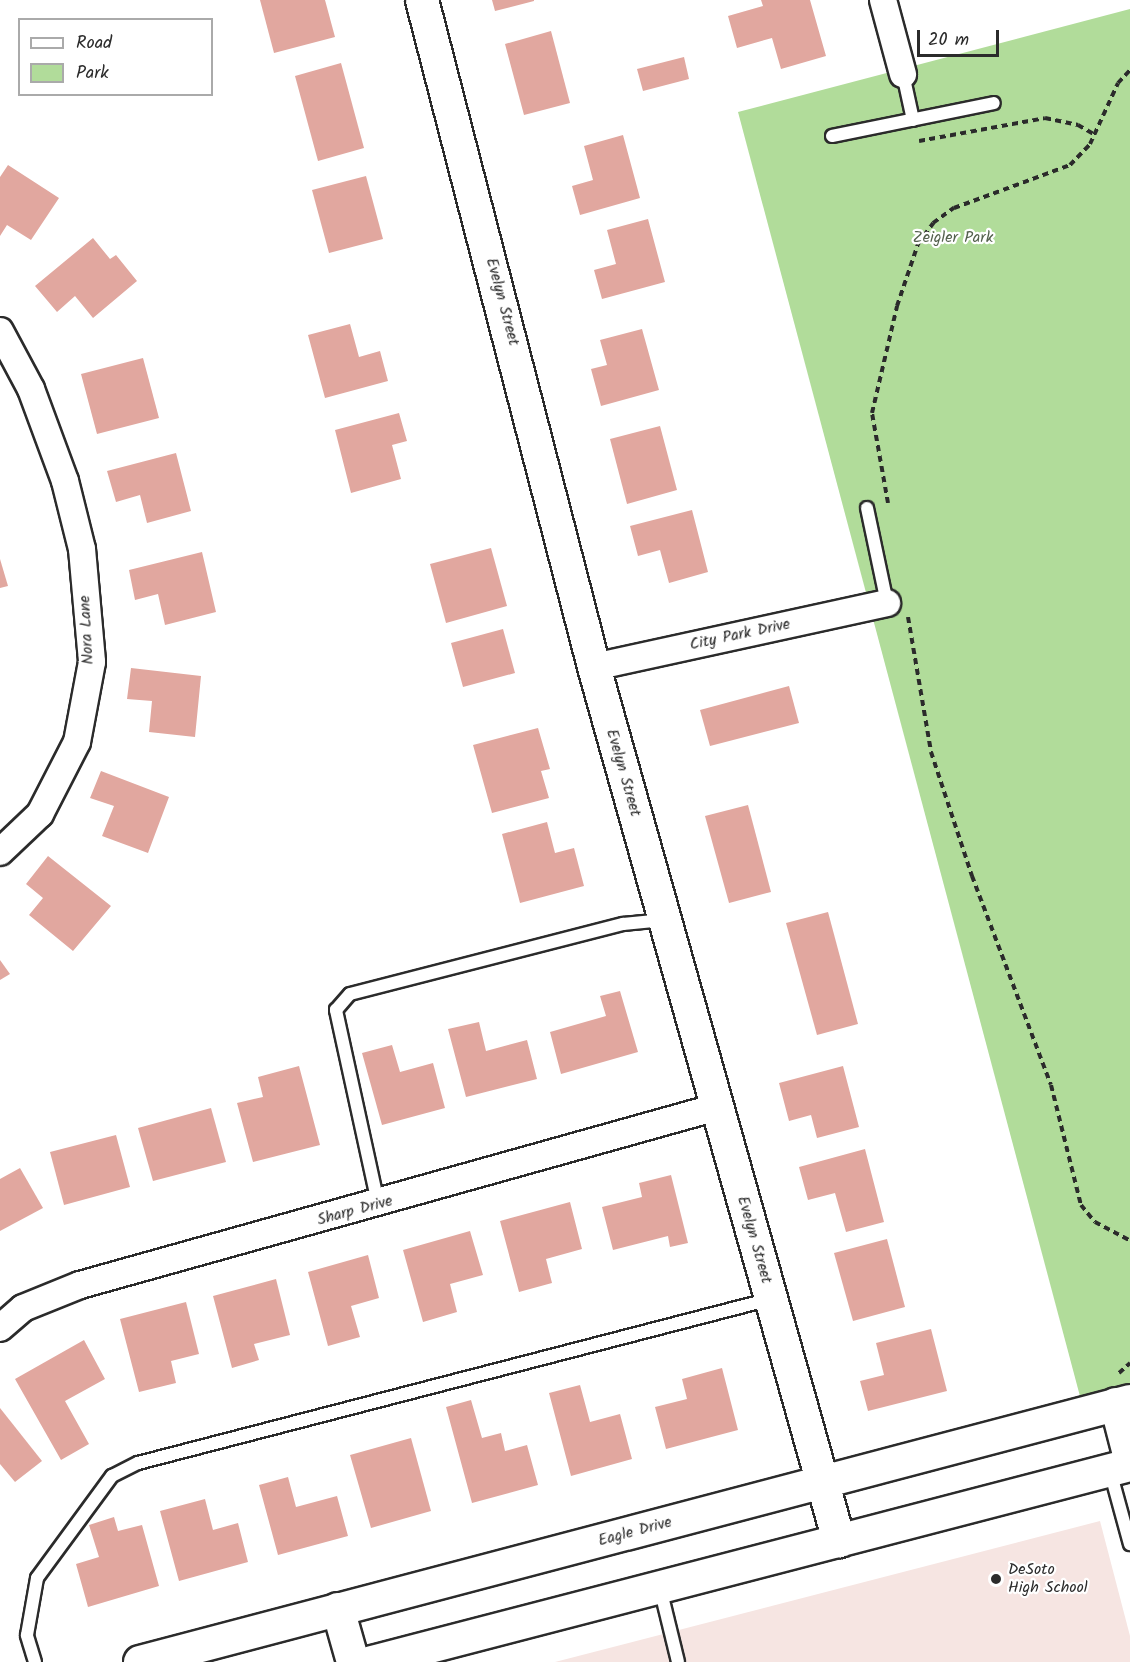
<!DOCTYPE html>
<style>
body{margin:0}
#map{position:relative;width:1130px;height:1662px;overflow:hidden;background:#fff;font-family:Kalam,sans-serif}
div>[style]{position:absolute}
.built>*{inset:0;background:#f6e5e2}
.green>*{inset:0;background:#b1dc9a}
.building>*{inset:0;background:#e1a79f}
.path>*{height:4px;margin-top:-2px;transform-origin:0;background:repeating-linear-gradient(90deg,#2b2b2b 0 6px,transparent 0 10.5px)}
.roads{filter:drop-shadow(2px 0 #2b2b2b) drop-shadow(-2px 0 #2b2b2b) drop-shadow(0 2px #2b2b2b) drop-shadow(0 -2px #2b2b2b)}
.service>*{height:12px;margin:-6px;padding:0 6px;transform-origin:6px;border-radius:6px;background:#fff}
.minor>*{height:26px;margin:-13px;padding:0 13px;transform-origin:13px;border-radius:13px;background:#fff}
.tertiary>*{height:32px;margin:-16px;padding:0 16px;transform-origin:16px;border-radius:16px;background:#fff}
.dots>*{width:16px;height:16px;translate:-50% -50%;box-sizing:border-box;border:3px solid #fff;border-radius:50%}
span{translate:-50% -50%;white-space:nowrap;text-align:center;line-height:1.15;-webkit-text-stroke:4.5px #fff;paint-order:stroke}
.park-label{font-size:16px;color:#53604c}
.street-label{font-size:16px;color:#2b2b2b}
.poi-label{font-size:16px;color:#2b2b2b}
.left{translate:0 -50%;text-align:left}
.legend{position:absolute;left:18px;top:18px;width:195px;height:78px;box-sizing:border-box;background:#fff;border:2px solid #aaa;margin:0;padding:8px 10px;list-style:none;font-size:18px;color:#2b2b2b}
.legend li{display:flex;align-items:center;gap:12px;height:30px}
.legend b{width:30px;border:2px solid #aaa}
.scale{position:absolute;left:917px;top:30px;width:82px;height:27px;box-sizing:border-box;border:3px solid #2b2b2b;border-top:0;padding-left:8px;font-size:18px;line-height:21px;white-space:nowrap;color:#2b2b2b;-webkit-text-stroke:4px #fff;paint-order:stroke}
</style>
<div id="map">
<div class="built">
<div style="clip-path:polygon(1100px 1521px,1130px 1636px,1130px 1662px,555px 1662px)"></div>
</div>
<div class="green">
<div style="clip-path:polygon(1130px 9px,1130px 1387px,1081px 1400px,738px 112px)"></div>
</div>
<div class="building">
<div style="clip-path:polygon(260px 0,325px 0,335px 37px,274px 53px)"></div>
<div style="clip-path:polygon(492px 0,534px 0,534px 1px,495px 11px)"></div>
<div style="clip-path:polygon(761px 0,810px 0,826px 56px,781px 69px,772px 38px,737px 48px,728px 16px,763px 6px)"></div>
<div style="clip-path:polygon(551px 31px,570px 103px,524px 115px,505px 44px)"></div>
<div style="clip-path:polygon(684px 57px,689px 79px,643px 91px,637px 69px)"></div>
<div style="clip-path:polygon(341px 63px,364px 148px,318px 161px,295px 76px)"></div>
<div style="clip-path:polygon(623px 135px,640px 198px,580px 215px,572px 186px,593px 180px,584px 146px)"></div>
<div style="clip-path:polygon(8px 165px,59px 198px,31px 240px,7px 225px,0 236px,0 177px)"></div>
<div style="clip-path:polygon(366px 176px,383px 239px,329px 253px,312px 190px)"></div>
<div style="clip-path:polygon(648px 219px,665px 282px,602px 299px,594px 270px,616px 264px,607px 230px)"></div>
<div style="clip-path:polygon(93px 238px,110px 259px,116px 255px,137px 281px,93px 318px,75px 296px,57px 312px,35px 286px)"></div>
<div style="clip-path:polygon(350px 324px,359px 357px,380px 351px,388px 381px,325px 398px,308px 335px)"></div>
<div style="clip-path:polygon(642px 329px,659px 390px,601px 406px,591px 369px,607px 365px,600px 340px)"></div>
<div style="clip-path:polygon(143px 358px,159px 418px,97px 434px,81px 374px)"></div>
<div style="clip-path:polygon(399px 413px,407px 441px,392px 445px,401px 479px,351px 493px,335px 430px)"></div>
<div style="clip-path:polygon(660px 426px,677px 490px,627px 504px,610px 439px)"></div>
<div style="clip-path:polygon(176px 453px,191px 511px,147px 523px,140px 495px,116px 502px,107px 471px)"></div>
<div style="clip-path:polygon(692px 510px,708px 572px,669px 583px,660px 550px,638px 556px,630px 526px)"></div>
<div style="clip-path:polygon(491px 548px,507px 606px,446px 623px,430px 564px)"></div>
<div style="clip-path:polygon(202px 552px,216px 612px,165px 625px,158px 594px,135px 600px,129px 570px)"></div>
<div style="clip-path:polygon(0 559px,8px 586px,0 588px)"></div>
<div style="clip-path:polygon(503px 629px,515px 673px,463px 687px,451px 643px)"></div>
<div style="clip-path:polygon(131px 668px,201px 676px,195px 737px,149px 732px,152px 701px,127px 699px)"></div>
<div style="clip-path:polygon(789px 686px,799px 723px,710px 746px,700px 710px)"></div>
<div style="clip-path:polygon(538px 728px,550px 769px,541px 771px,549px 798px,492px 813px,473px 745px)"></div>
<div style="clip-path:polygon(101px 771px,169px 797px,148px 853px,102px 836px,114px 806px,90px 798px)"></div>
<div style="clip-path:polygon(748px 805px,771px 892px,729px 903px,705px 816px)"></div>
<div style="clip-path:polygon(547px 822px,555px 853px,574px 848px,584px 886px,520px 903px,502px 834px)"></div>
<div style="clip-path:polygon(48px 856px,111px 906px,73px 951px,29px 915px,43px 898px,26px 884px)"></div>
<div style="clip-path:polygon(828px 912px,858px 1024px,817px 1035px,786px 923px)"></div>
<div style="clip-path:polygon(0 960px,10px 974px,0 980px)"></div>
<div style="clip-path:polygon(620px 991px,638px 1052px,561px 1074px,550px 1032px,606px 1016px,600px 996px)"></div>
<div style="clip-path:polygon(479px 1022px,486px 1051px,527px 1040px,537px 1079px,466px 1097px,448px 1029px)"></div>
<div style="clip-path:polygon(392px 1045px,400px 1072px,433px 1063px,445px 1108px,382px 1125px,362px 1053px)"></div>
<div style="clip-path:polygon(299px 1066px,320px 1145px,253px 1162px,237px 1103px,263px 1097px,258px 1077px)"></div>
<div style="clip-path:polygon(843px 1066px,859px 1127px,817px 1138px,811px 1115px,789px 1121px,779px 1083px)"></div>
<div style="clip-path:polygon(211px 1108px,226px 1162px,153px 1181px,138px 1128px)"></div>
<div style="clip-path:polygon(116px 1135px,130px 1187px,64px 1205px,50px 1152px)"></div>
<div style="clip-path:polygon(865px 1149px,884px 1222px,846px 1232px,835px 1193px,808px 1200px,799px 1167px)"></div>
<div style="clip-path:polygon(20px 1168px,43px 1208px,0 1231px,0 1179px)"></div>
<div style="clip-path:polygon(671px 1175px,688px 1243px,670px 1247px,668px 1236px,613px 1250px,602px 1207px,642px 1197px,639px 1183px)"></div>
<div style="clip-path:polygon(570px 1202px,582px 1249px,546px 1259px,552px 1283px,519px 1292px,500px 1221px)"></div>
<div style="clip-path:polygon(470px 1231px,483px 1275px,450px 1284px,457px 1312px,423px 1322px,403px 1250px)"></div>
<div style="clip-path:polygon(887px 1239px,905px 1307px,853px 1321px,834px 1253px)"></div>
<div style="clip-path:polygon(368px 1255px,379px 1298px,351px 1306px,360px 1337px,328px 1346px,308px 1272px)"></div>
<div style="clip-path:polygon(276px 1279px,290px 1335px,254px 1344px,259px 1360px,232px 1368px,213px 1296px)"></div>
<div style="clip-path:polygon(186px 1302px,199px 1354px,171px 1361px,176px 1383px,139px 1392px,120px 1319px)"></div>
<div style="clip-path:polygon(931px 1329px,947px 1391px,868px 1411px,860px 1381px,884px 1375px,876px 1343px)"></div>
<div style="clip-path:polygon(84px 1340px,105px 1379px,65px 1401px,89px 1444px,61px 1460px,15px 1379px)"></div>
<div style="clip-path:polygon(722px 1368px,738px 1430px,666px 1449px,655px 1407px,687px 1399px,682px 1379px)"></div>
<div style="clip-path:polygon(580px 1385px,590px 1422px,620px 1414px,632px 1459px,571px 1476px,549px 1393px)"></div>
<div style="clip-path:polygon(471px 1400px,482px 1438px,501px 1433px,505px 1451px,527px 1445px,538px 1485px,472px 1503px,446px 1407px)"></div>
<div style="clip-path:polygon(0 1408px,42px 1461px,15px 1482px,0 1464px)"></div>
<div style="clip-path:polygon(411px 1438px,431px 1511px,371px 1528px,350px 1455px)"></div>
<div style="clip-path:polygon(288px 1477px,296px 1507px,337px 1496px,348px 1536px,278px 1555px,259px 1485px)"></div>
<div style="clip-path:polygon(205px 1499px,213px 1530px,238px 1523px,248px 1562px,179px 1581px,160px 1511px)"></div>
<div style="clip-path:polygon(114px 1517px,118px 1531px,142px 1525px,159px 1586px,88px 1607px,76px 1564px,99px 1557px,89px 1525px)"></div>
</div>
<div class="path">
<div style="left:919px;top:141px;width:128px;rotate:-10.3deg"></div>
<div style="left:1045px;top:118px;width:34px;rotate:12deg"></div>
<div style="left:1078px;top:125px;width:20px;rotate:30deg"></div>
<div style="left:888px;top:503px;width:91px;rotate:-100.1deg"></div>
<div style="left:872px;top:413px;width:110px;rotate:-76.8deg"></div>
<div style="left:897px;top:306px;width:65px;rotate:-71.3deg"></div>
<div style="left:918px;top:244px;width:26px;rotate:-54deg"></div>
<div style="left:933px;top:223px;width:26px;rotate:-36deg"></div>
<div style="left:954px;top:208px;width:124px;rotate:-20.3deg"></div>
<div style="left:1070px;top:165px;width:29px;rotate:-46deg"></div>
<div style="left:1090px;top:144px;width:67px;rotate:-65.3deg"></div>
<div style="left:1118px;top:83px;width:18px;rotate:-47deg"></div>
<div style="left:908px;top:617px;width:137px;rotate:80.3deg"></div>
<div style="left:931px;top:752px;width:131px;rotate:71.7deg"></div>
<div style="left:972px;top:876px;width:223px;rotate:69.3deg"></div>
<div style="left:1051px;top:1085px;width:124px;rotate:76deg"></div>
<div style="left:1081px;top:1205px;width:22px;rotate:51deg"></div>
<div style="left:1095px;top:1222px;width:40px;rotate:28deg"></div>
<div style="left:1119px;top:1373px;width:15px;rotate:-42deg"></div>
</div>
<div class="roads">
<div class="service">
<div style="left:903px;top:74px;width:47px;rotate:77.7deg"></div>
<div style="left:832px;top:136px;width:165px;rotate:-11.5deg"></div>
<div style="left:867px;top:508px;width:97px;rotate:78.1deg"></div>
<div style="left:378px;top:1203px;width:198px;rotate:-102.3deg"></div>
<div style="left:336px;top:1010px;width:21px;rotate:-49deg"></div>
<div style="left:350px;top:994px;width:282px;rotate:-14.4deg"></div>
<div style="left:623px;top:924px;width:41px;rotate:-5.6deg"></div>
<div style="left:1110px;top:1471px;width:76px;rotate:74.7deg"></div>
<div style="left:660px;top:1588px;width:76px;rotate:76.3deg"></div>
<div style="left:35px;top:1662px;width:28px;rotate:-107deg"></div>
<div style="left:27px;top:1635px;width:58px;rotate:-80deg"></div>
<div style="left:37px;top:1578px;width:127px;rotate:-53.7deg"></div>
<div style="left:112px;top:1476px;width:29px;rotate:-27deg"></div>
<div style="left:138px;top:1463px;width:654px;rotate:-14.53deg"></div>
</div>
<div class="minor">
<div style="left:883px;top:0;width:77px;rotate:74.9deg"></div>
<div style="left:0;top:331px;width:66px;rotate:61.9deg"></div>
<div style="left:31px;top:389px;width:98px;rotate:69.7deg"></div>
<div style="left:65px;top:481px;width:70px;rotate:76deg"></div>
<div style="left:82px;top:549px;width:113px;rotate:84.9deg"></div>
<div style="left:92px;top:662px;width:81px;rotate:100.6deg"></div>
<div style="left:77px;top:742px;width:81px;rotate:117.2deg"></div>
<div style="left:40px;top:814px;width:55px;rotate:136.5deg"></div>
<div style="left:594px;top:667px;width:300px;rotate:-12.3deg"></div>
<div style="left:0;top:1328px;width:30px;rotate:-41deg"></div>
<div style="left:23px;top:1308px;width:61px;rotate:-22deg"></div>
<div style="left:80px;top:1285px;width:661px;rotate:-15.61deg"></div>
</div>
<div class="tertiary">
<div style="left:422px;top:0;width:689px;rotate:75.54deg"></div>
<div style="left:594px;top:667px;width:908px;rotate:74.34deg"></div>
<div style="left:1116px;top:1404px;width:56px;rotate:75.5deg"></div>
<div style="left:338px;top:1609px;width:55px;rotate:74.2deg"></div>
<div style="left:140px;top:1662px;width:1024px;rotate:-14.77deg"></div>
<div style="left:372px;top:1662px;width:783px;rotate:-14.57deg"></div>
</div>
</div>
<div class="dots">
<div style="left:996px;top:1579px;background:#2b2b2b"></div>
</div>
<div class="park-label">
<span style="left:953px;top:238px">Zeigler Park</span>
</div>
<div class="street-label">
<span style="left:502px;top:302px;rotate:75deg">Evelyn Street</span>
<span style="left:87px;top:630px;rotate:-93deg">Nora Lane</span>
<span style="left:740px;top:635px;rotate:-12deg">City Park Drive</span>
<span style="left:623px;top:773px;rotate:74deg">Evelyn Street</span>
<span style="left:355px;top:1211px;rotate:-15deg">Sharp Drive</span>
<span style="left:754px;top:1240px;rotate:74deg">Evelyn Street</span>
<span style="left:635px;top:1532px;rotate:-15deg">Eagle Drive</span>
</div>
<div class="poi-label">
<span class="left" style="left:1008px;top:1579px">DeSoto<br>High School</span>
</div>
<ul class="legend">
<li><b style="height:8px;background:#fff"></b>Road</li>
<li><b style="height:16px;background:#b1dc9a"></b>Park</li>
</ul>
<div class="scale">20 m</div>
</div>
